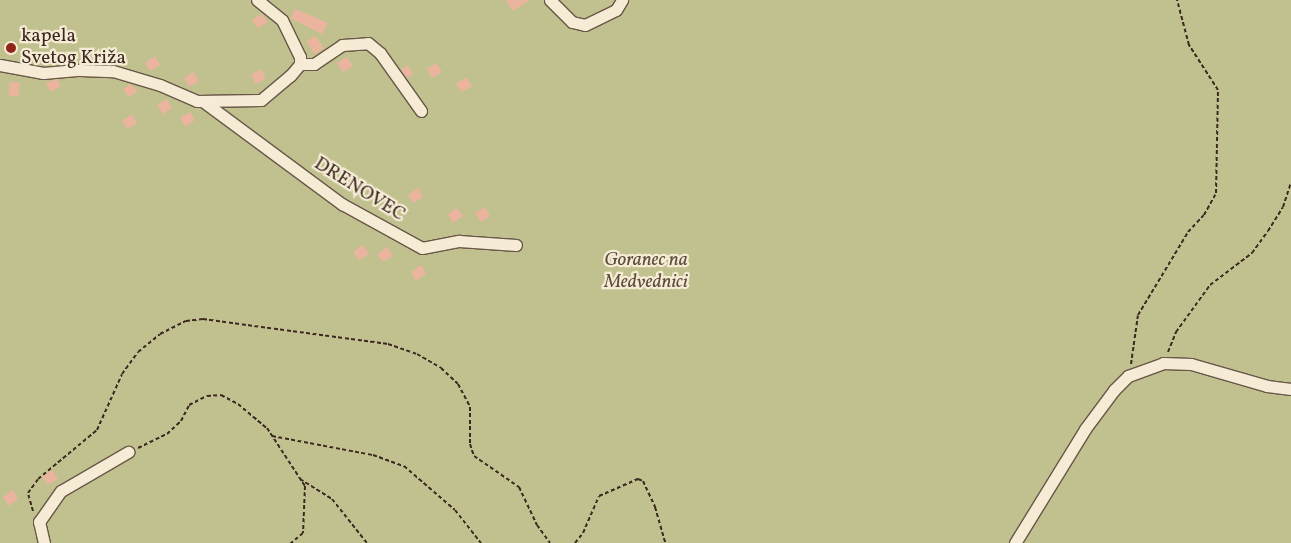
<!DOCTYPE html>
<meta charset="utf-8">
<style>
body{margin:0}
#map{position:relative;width:1291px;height:543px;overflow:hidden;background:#f1e1c0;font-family:Vollkorn,serif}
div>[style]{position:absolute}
.green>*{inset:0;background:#c0c18e}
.building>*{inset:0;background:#ebb49f}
.path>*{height:2px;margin-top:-1px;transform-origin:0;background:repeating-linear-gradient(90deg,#3c2820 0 4px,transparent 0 6.5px)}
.roads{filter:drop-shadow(1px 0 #695648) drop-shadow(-1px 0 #695648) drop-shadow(0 1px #695648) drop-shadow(0 -1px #695648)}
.minor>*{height:11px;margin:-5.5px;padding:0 5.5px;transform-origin:5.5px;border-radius:5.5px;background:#f6ecd6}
.dots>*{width:14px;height:14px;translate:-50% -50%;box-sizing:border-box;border:2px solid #f6ecd6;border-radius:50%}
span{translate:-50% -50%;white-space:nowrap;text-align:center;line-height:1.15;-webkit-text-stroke:4.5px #f6ecd6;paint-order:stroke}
.poi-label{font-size:19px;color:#3c2820}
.left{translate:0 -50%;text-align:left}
.street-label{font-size:19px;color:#3c2820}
.park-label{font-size:19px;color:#5d4e3c;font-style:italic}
</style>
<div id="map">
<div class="green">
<div style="clip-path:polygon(0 0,1291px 0,1291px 543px,0 543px)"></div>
</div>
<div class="building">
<div style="clip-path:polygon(506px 0,530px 0,513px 11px)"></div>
<div style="clip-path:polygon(295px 9px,328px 23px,322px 34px,290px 18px)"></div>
<div style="clip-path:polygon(262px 14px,268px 22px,258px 28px,252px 20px)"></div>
<div style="clip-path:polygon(315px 36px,324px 48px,315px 54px,306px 42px)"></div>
<div style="clip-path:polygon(13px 41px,18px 49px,9px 56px,3px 47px)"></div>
<div style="clip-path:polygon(155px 56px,160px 65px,150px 71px,145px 63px)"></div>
<div style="clip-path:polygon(347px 57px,353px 66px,343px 72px,337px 63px)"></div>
<div style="clip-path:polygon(436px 63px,442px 72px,432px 78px,427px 69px)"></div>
<div style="clip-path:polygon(408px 65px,413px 74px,407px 78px,401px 70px)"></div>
<div style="clip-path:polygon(261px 69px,266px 78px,256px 84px,251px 75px)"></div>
<div style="clip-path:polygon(193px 72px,199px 81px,189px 87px,184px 78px)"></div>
<div style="clip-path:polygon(466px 77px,472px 86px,462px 92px,456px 84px)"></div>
<div style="clip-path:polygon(57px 79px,61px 86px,51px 92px,46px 83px)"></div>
<div style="clip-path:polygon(10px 82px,20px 83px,18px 97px,8px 95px)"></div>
<div style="clip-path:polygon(130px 84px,138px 91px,129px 97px,123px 89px)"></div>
<div style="clip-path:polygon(167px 99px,172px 108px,163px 114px,157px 105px)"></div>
<div style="clip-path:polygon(190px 112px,195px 120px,185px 127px,180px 118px)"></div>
<div style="clip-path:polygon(132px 114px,137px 123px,128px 129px,122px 121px)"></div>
<div style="clip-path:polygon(418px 188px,423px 197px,414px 203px,408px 195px)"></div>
<div style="clip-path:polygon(485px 207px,490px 216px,481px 222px,475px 213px)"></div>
<div style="clip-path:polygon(457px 208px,463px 216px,453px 223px,448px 214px)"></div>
<div style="clip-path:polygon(363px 245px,369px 254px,359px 260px,353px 252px)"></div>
<div style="clip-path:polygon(387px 247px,393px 256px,383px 262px,377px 254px)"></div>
<div style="clip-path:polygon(421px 265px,426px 274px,416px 281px,411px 272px)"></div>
<div style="clip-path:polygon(52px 470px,58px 479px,48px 485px,42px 477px)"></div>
<div style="clip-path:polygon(13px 490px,18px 499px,9px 506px,3px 497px)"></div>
</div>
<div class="path">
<div style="left:1168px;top:352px;width:22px;rotate:-68deg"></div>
<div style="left:1176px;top:332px;width:58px;rotate:-54.1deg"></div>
<div style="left:1210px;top:285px;width:53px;rotate:-37.3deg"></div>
<div style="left:1252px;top:253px;width:27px;rotate:-54deg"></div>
<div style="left:1268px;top:231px;width:28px;rotate:-58deg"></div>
<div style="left:1283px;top:207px;width:26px;rotate:-72deg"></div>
<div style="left:1131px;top:364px;width:49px;rotate:-81.9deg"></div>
<div style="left:1138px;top:315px;width:97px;rotate:-58.9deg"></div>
<div style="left:1188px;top:232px;width:23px;rotate:-47deg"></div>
<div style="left:1204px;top:215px;width:25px;rotate:-61deg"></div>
<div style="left:1216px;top:193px;width:103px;rotate:-88.9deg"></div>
<div style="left:1218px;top:90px;width:54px;rotate:-122.8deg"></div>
<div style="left:1189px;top:45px;width:47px;rotate:-104.9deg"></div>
<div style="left:272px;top:436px;width:103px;rotate:10.7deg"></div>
<div style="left:373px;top:455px;width:33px;rotate:20deg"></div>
<div style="left:404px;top:466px;width:67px;rotate:40.8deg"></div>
<div style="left:455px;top:510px;width:42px;rotate:51.8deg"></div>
<div style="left:138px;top:448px;width:32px;rotate:-26deg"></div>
<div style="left:167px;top:434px;width:19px;rotate:-43deg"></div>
<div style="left:181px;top:421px;width:18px;rotate:-63deg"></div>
<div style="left:189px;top:405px;width:20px;rotate:-27deg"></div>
<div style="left:207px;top:396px;width:14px;rotate:-4deg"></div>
<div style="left:221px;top:395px;width:19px;rotate:28deg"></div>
<div style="left:238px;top:404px;width:38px;rotate:40deg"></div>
<div style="left:267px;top:428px;width:69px;rotate:56.8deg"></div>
<div style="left:305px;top:486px;width:47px;rotate:92.4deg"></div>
<div style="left:303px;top:533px;width:16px;rotate:140deg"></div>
<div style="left:300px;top:479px;width:38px;rotate:32deg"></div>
<div style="left:332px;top:499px;width:56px;rotate:51.5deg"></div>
<div style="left:33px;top:511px;width:19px;rotate:-106deg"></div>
<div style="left:28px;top:493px;width:17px;rotate:-54deg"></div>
<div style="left:38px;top:479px;width:77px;rotate:-39.7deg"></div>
<div style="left:97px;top:430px;width:61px;rotate:-65.9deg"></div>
<div style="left:122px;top:374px;width:27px;rotate:-54deg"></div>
<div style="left:138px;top:352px;width:28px;rotate:-39deg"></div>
<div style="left:160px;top:334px;width:29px;rotate:-27deg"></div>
<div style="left:186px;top:321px;width:17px;rotate:-7deg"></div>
<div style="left:203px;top:319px;width:187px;rotate:7.7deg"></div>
<div style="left:388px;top:344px;width:31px;rotate:19deg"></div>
<div style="left:417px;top:354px;width:28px;rotate:30deg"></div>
<div style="left:441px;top:368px;width:23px;rotate:43deg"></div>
<div style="left:458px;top:384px;width:26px;rotate:62deg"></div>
<div style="left:470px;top:407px;width:37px;rotate:90deg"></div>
<div style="left:470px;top:444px;width:13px;rotate:72deg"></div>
<div style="left:474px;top:456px;width:55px;rotate:34.6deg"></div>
<div style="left:519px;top:487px;width:42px;rotate:64.7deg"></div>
<div style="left:537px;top:525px;width:22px;rotate:54deg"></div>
<div style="left:575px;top:543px;width:13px;rotate:-51deg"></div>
<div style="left:583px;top:533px;width:40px;rotate:-66.6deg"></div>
<div style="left:599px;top:496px;width:43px;rotate:-23.6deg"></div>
<div style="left:638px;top:479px;width:5px;rotate:22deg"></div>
<div style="left:643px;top:481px;width:29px;rotate:65deg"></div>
<div style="left:655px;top:507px;width:37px;rotate:74deg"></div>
</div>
<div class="roads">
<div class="minor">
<div style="left:550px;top:0;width:31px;rotate:45deg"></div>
<div style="left:572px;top:22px;width:13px;rotate:13deg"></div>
<div style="left:585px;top:25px;width:34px;rotate:-26deg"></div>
<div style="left:616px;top:10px;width:12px;rotate:-59deg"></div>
<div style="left:300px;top:64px;width:14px"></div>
<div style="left:314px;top:64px;width:34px;rotate:-34deg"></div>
<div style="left:342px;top:45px;width:26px;rotate:-4deg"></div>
<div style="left:368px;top:43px;width:16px;rotate:40deg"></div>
<div style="left:380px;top:53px;width:71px;rotate:54.7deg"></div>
<div style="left:0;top:65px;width:44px;rotate:10.5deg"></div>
<div style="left:43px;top:73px;width:37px;rotate:-5deg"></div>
<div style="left:80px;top:70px;width:33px;rotate:2deg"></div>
<div style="left:113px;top:71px;width:49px;rotate:16.6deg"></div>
<div style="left:160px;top:85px;width:40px;rotate:23.4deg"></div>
<div style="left:197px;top:101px;width:64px;rotate:-0.9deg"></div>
<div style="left:261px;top:100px;width:38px;rotate:-40deg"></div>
<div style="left:290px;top:76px;width:16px;rotate:-50deg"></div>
<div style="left:300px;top:64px;width:7px;rotate:-90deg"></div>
<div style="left:300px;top:57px;width:41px;rotate:-115.9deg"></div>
<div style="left:282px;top:20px;width:32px;rotate:-141deg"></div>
<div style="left:204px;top:102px;width:172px;rotate:36.5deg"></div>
<div style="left:342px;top:204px;width:91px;rotate:28.8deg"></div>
<div style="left:422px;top:248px;width:38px;rotate:-11deg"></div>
<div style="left:459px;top:241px;width:57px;rotate:4deg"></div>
<div style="left:44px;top:543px;width:22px;rotate:-103deg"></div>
<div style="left:39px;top:522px;width:38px;rotate:-55deg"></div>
<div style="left:61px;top:491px;width:78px;rotate:-30.2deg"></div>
<div style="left:1015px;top:543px;width:134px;rotate:-58.4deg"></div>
<div style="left:1085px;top:429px;width:49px;rotate:-53.4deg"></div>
<div style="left:1114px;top:390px;width:20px;rotate:-45deg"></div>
<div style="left:1128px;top:376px;width:37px;rotate:-20deg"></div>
<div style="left:1163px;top:363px;width:28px;rotate:2deg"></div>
<div style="left:1191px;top:364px;width:79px;rotate:16.1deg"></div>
<div style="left:1267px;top:386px;width:24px;rotate:7deg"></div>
</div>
</div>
<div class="dots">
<div style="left:11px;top:48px;background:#8f2418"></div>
</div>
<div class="poi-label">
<span class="left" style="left:21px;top:48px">kapela<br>Svetog Križa</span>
</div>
<div class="street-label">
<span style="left:359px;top:190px;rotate:32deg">DRENOVEC</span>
</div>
<div class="park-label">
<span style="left:646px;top:272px">Goranec na<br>Medvednici</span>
</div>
</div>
